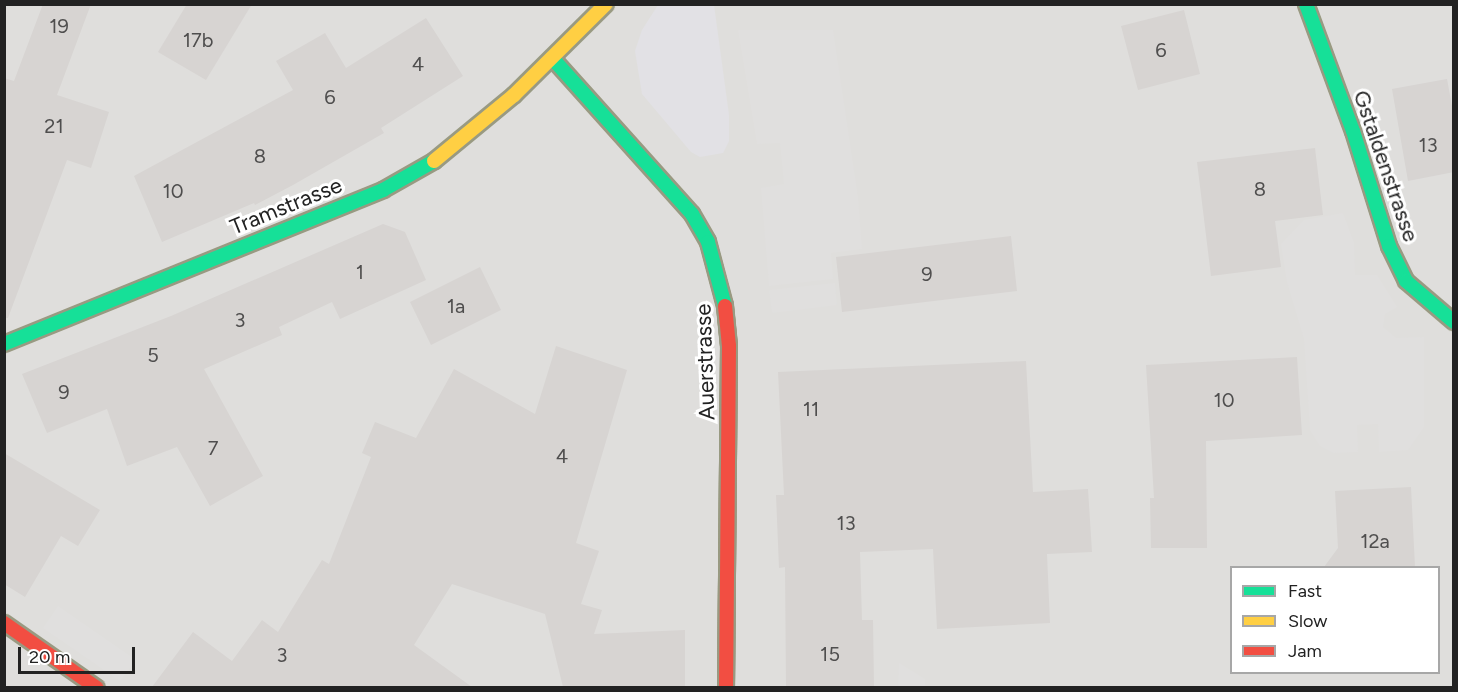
<!DOCTYPE html>
<style>
body{margin:0}
#map{position:relative;width:1458px;height:692px;overflow:hidden;background:#f0eeeb;font-family:Figtree,sans-serif}
div>[style]{position:absolute}
.residential>*{inset:0;background:#dfdedc}
.parking>*{inset:0;background:#e0dfde}
.plaza>*{inset:0;background:#e2e1e5}
.building>*{inset:0;background:#d7d4d2}
.roads{filter:drop-shadow(2px 0 #999a82) drop-shadow(-2px 0 #999a82) drop-shadow(0 2px #999a82) drop-shadow(0 -2px #999a82)}
.fast>*{height:14px;margin:-7px;padding:0 7px;transform-origin:7px;border-radius:7px;background:#16e098}
.slow>*{height:14px;margin:-7px;padding:0 7px;transform-origin:7px;border-radius:7px;background:#ffcf43}
.jam>*{height:14px;margin:-7px;padding:0 7px;transform-origin:7px;border-radius:7px;background:#f24e42}
span{translate:-50% -50%;white-space:nowrap;text-align:center;line-height:1.15;-webkit-text-stroke:6px #fff;paint-order:stroke}
.number-label{font-size:20px;color:#4f4e4e}
.number-label span{-webkit-text-stroke-width:0}
.street-label{font-size:22px;color:#222}
.frame{position:absolute;inset:0;border:6px solid #222;pointer-events:none}
.legend{position:absolute;left:1230px;top:566px;width:210px;height:108px;box-sizing:border-box;background:#fff;border:2px solid #a7a7a7;margin:0;padding:8px 10px;list-style:none;font-size:18px;color:#222}
.legend li{display:flex;align-items:center;gap:12px;height:30px}
.legend b{width:30px;border:2px solid #a7a7a7}
.scale{position:absolute;left:18px;top:647px;width:117px;height:27px;box-sizing:border-box;border:3px solid #222;border-top:0;padding-left:8px;font-size:18px;line-height:21px;white-space:nowrap;color:#222;-webkit-text-stroke:4px #fff;paint-order:stroke}
</style>
<div id="map">
<div class="residential">
<div style="clip-path:polygon(evenodd,4px 5px,1453px 5px,1453px 687px,5px 687px,4px 5px,1232px 568px,1438px 568px,1438px 672px,1232px 672px,1232px 568px)"></div>
</div>
<div class="parking">
<div style="clip-path:polygon(738px 30px,833px 30px,858px 197px,862px 249px,831px 253px,833px 279px,769px 286px,761px 188px,784px 184px,780px 143px,757px 144px)"></div>
<div style="clip-path:polygon(1343px 213px,1354px 243px,1355px 275px,1377px 275px,1397px 307px,1385px 314px,1383px 327px,1396px 338px,1424px 337px,1424px 427px,1408px 450px,1379px 452px,1378px 424px,1357px 425px,1358px 452px,1334px 453px,1320px 446px,1310px 430px,1304px 339px,1287px 282px,1281px 244px,1304px 220px)"></div>
<div style="clip-path:polygon(835px 283px,837px 305px,772px 313px,769px 290px)"></div>
<div style="clip-path:polygon(58px 606px,136px 660px,120px 681px,43px 628px)"></div>
<div style="clip-path:polygon(899px 663px,925px 679px,925px 687px,898px 687px)"></div>
</div>
<div class="plaza">
<div style="clip-path:polygon(658px 5px,714px 5px,729px 115px,729px 141px,723px 153px,700px 157px,691px 152px,642px 94px,635px 51px,642px 30px)"></div>
</div>
<div class="building">
<div style="clip-path:polygon(43px 4px,91px 4px,57px 95px,109px 112px,91px 168px,67px 160px,8px 318px,4px 318px,4px 78px,14px 81px)"></div>
<div style="clip-path:polygon(187px 4px,252px 4px,206px 80px,158px 52px)"></div>
<div style="clip-path:polygon(1184px 10px,1200px 74px,1138px 90px,1121px 26px)"></div>
<div style="clip-path:polygon(426px 18px,463px 76px,381px 128px,384px 133px,293px 185px,255px 205px,254px 203px,162px 242px,134px 176px,293px 90px,276px 61px,325px 33px,346px 68px)"></div>
<div style="clip-path:polygon(1447px 79px,1454px 117px,1454px 172px,1408px 181px,1392px 89px)"></div>
<div style="clip-path:polygon(1315px 148px,1323px 215px,1275px 221px,1281px 267px,1211px 276px,1197px 162px)"></div>
<div style="clip-path:polygon(383px 224px,405px 232px,426px 280px,340px 319px,332px 302px,279px 327px,282px 335px,204px 369px,263px 476px,210px 506px,177px 447px,127px 466px,107px 409px,47px 433px,22px 374px,171px 316px)"></div>
<div style="clip-path:polygon(1011px 236px,1017px 291px,842px 312px,836px 257px)"></div>
<div style="clip-path:polygon(480px 267px,501px 310px,431px 345px,410px 302px)"></div>
<div style="clip-path:polygon(556px 346px,627px 370px,576px 543px,599px 551px,581px 604px,602px 610px,594px 634px,685px 630px,685px 687px,563px 687px,545px 614px,452px 584px,414px 645px,472px 687px,152px 687px,193px 632px,232px 661px,262px 620px,278px 632px,322px 560px,329px 564px,371px 457px,362px 453px,375px 422px,416px 438px,454px 369px,535px 414px)"></div>
<div style="clip-path:polygon(1297px 357px,1302px 435px,1206px 441px,1207px 548px,1151px 548px,1150px 498px,1154px 498px,1146px 365px)"></div>
<div style="clip-path:polygon(1026px 361px,1033px 492px,1088px 489px,1092px 552px,1047px 554px,1050px 623px,937px 629px,933px 549px,860px 552px,862px 620px,873px 620px,874px 687px,786px 687px,785px 567px,779px 568px,776px 495px,784px 495px,778px 372px)"></div>
<div style="clip-path:polygon(4px 453px,100px 510px,78px 546px,61px 536px,25px 597px,4px 584px)"></div>
<div style="clip-path:polygon(1411px 487px,1415px 567px,1324px 567px,1338px 548px,1335px 491px)"></div>
</div>
<div class="roads">
<div class="fast">
<div style="left:1306px;top:4px;width:135px;rotate:69.7deg"></div>
<div style="left:1353px;top:131px;width:121px;rotate:72.6deg"></div>
<div style="left:1389px;top:246px;width:39px;rotate:64deg"></div>
<div style="left:1406px;top:281px;width:63px;rotate:40.5deg"></div>
<div style="left:553px;top:59px;width:208px;rotate:48.1deg"></div>
<div style="left:692px;top:214px;width:32px;rotate:60deg"></div>
<div style="left:708px;top:242px;width:66px;rotate:75.1deg"></div>
<div style="left:4px;top:344px;width:409px;rotate:-22.1deg"></div>
<div style="left:383px;top:190px;width:59px;rotate:-29.6deg"></div>
</div>
<div class="slow">
<div style="left:434px;top:161px;width:104px;rotate:-39.5deg"></div>
<div style="left:514px;top:95px;width:129px;rotate:-44.7deg"></div>
</div>
<div class="jam">
<div style="left:725px;top:306px;width:40px;rotate:84.3deg"></div>
<div style="left:729px;top:346px;width:342px;rotate:90.5deg"></div>
<div style="left:4px;top:623px;width:113px;rotate:35deg"></div>
</div>
</div>
<div class="number-label">
<span style="left:59px;top:26px">19</span>
<span style="left:198px;top:40px">17b</span>
<span style="left:1161px;top:50px">6</span>
<span style="left:418px;top:64px">4</span>
<span style="left:330px;top:97px">6</span>
<span style="left:54px;top:126px">21</span>
<span style="left:1428px;top:145px">13</span>
<span style="left:260px;top:156px">8</span>
<span style="left:1260px;top:189px">8</span>
<span style="left:173px;top:191px">10</span>
<span style="left:360px;top:272px">1</span>
<span style="left:927px;top:274px">9</span>
<span style="left:456px;top:306px">1a</span>
<span style="left:240px;top:320px">3</span>
<span style="left:153px;top:355px">5</span>
<span style="left:64px;top:392px">9</span>
<span style="left:1224px;top:400px">10</span>
<span style="left:811px;top:409px">11</span>
<span style="left:213px;top:448px">7</span>
<span style="left:562px;top:456px">4</span>
<span style="left:846px;top:523px">13</span>
<span style="left:1375px;top:541px">12a</span>
<span style="left:830px;top:654px">15</span>
<span style="left:282px;top:655px">3</span>
</div>
<div class="street-label">
<span style="left:1386px;top:166px;rotate:71deg">Gstaldenstrasse</span>
<span style="left:286px;top:206px;rotate:-22deg">Tramstrasse</span>
<span style="left:705px;top:362px;rotate:-92deg">Auerstrasse</span>
</div>
<div class="frame"></div>
<ul class="legend">
<li><b style="height:8px;background:#16e098"></b>Fast</li>
<li><b style="height:8px;background:#ffcf43"></b>Slow</li>
<li><b style="height:8px;background:#f24e42"></b>Jam</li>
</ul>
<div class="scale">20 m</div>
</div>
